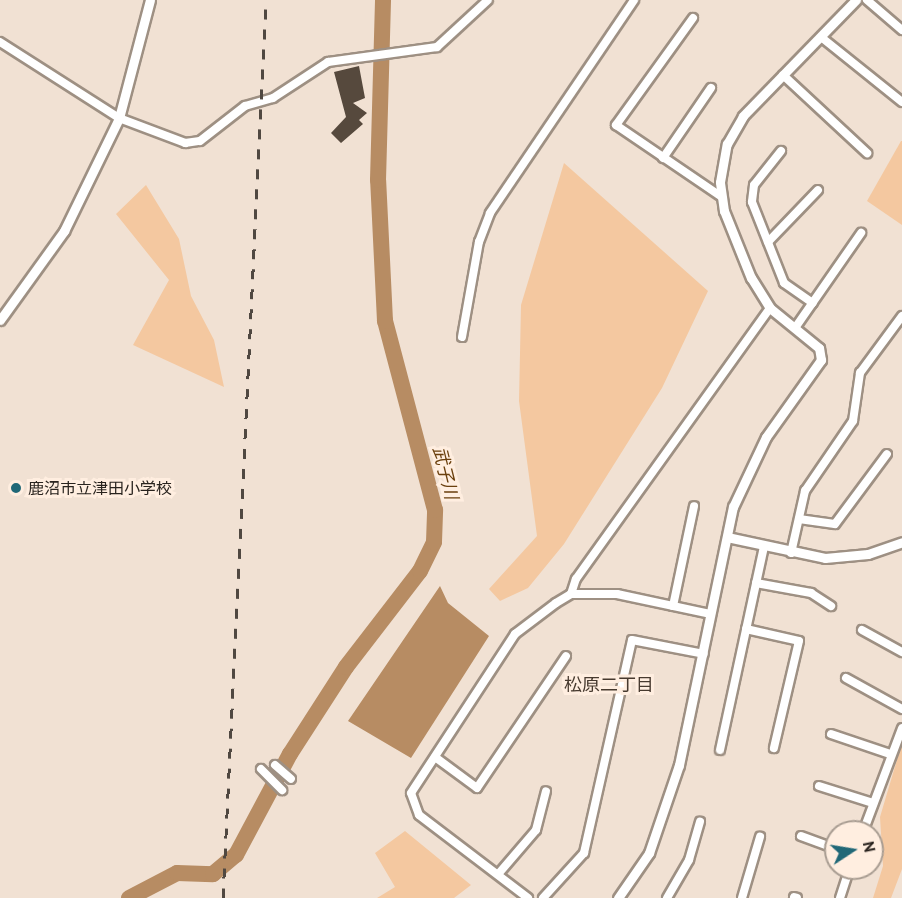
<!DOCTYPE html>
<meta charset="utf-8">
<style>
body{margin:0}
#map{position:relative;width:902px;height:898px;overflow:hidden;background:#f1e1d3;font-family:"PT Sans","Noto Sans JP",sans-serif}
div>[style]{position:absolute}
.green>*{inset:0;background:#f4c8a0}
.water>*{inset:0;background:#b78c63}
.river>*{height:16px;margin:-8px;padding:0 8px;transform-origin:8px;border-radius:8px;background:#b78c63}
.building>*{inset:0;background:#56493d}
.roads{filter:drop-shadow(2px 0 #9e9083) drop-shadow(-2px 0 #9e9083) drop-shadow(0 2px #9e9083) drop-shadow(0 -2px #9e9083)}
.minor>*{height:8px;margin:-4px;padding:0 4px;transform-origin:4px;border-radius:4px;background:#fff}
.tertiary>*{height:9px;margin:-4.5px;padding:0 4.5px;transform-origin:4.5px;border-radius:4.5px;background:#fff}
.rail>*{height:3px;margin-top:-1.5px;transform-origin:0;background:repeating-linear-gradient(90deg,#504841 0 10px,transparent 0 20px)}
.dots>*{width:16px;height:16px;translate:-50% -50%;box-sizing:border-box;border:3px solid #ffeee0;border-radius:50%}
span{translate:-50% -50%;white-space:nowrap;text-align:center;line-height:1.15;-webkit-text-stroke:6px #ffeee0;paint-order:stroke}
.poi-label{font-size:16px;color:#29231e}
.left{translate:0 -50%;text-align:left}
.water-label{font-size:18px;color:#6b400e;font-style:italic}
.neighbourhood-label{font-size:18px;color:#473a2f}
.north{position:absolute;left:824px;top:820px;width:60px;height:60px;box-sizing:border-box;background:#ffeee0;border:2px solid #a99d92;border-radius:50%;rotate:78deg;font-size:16px;font-weight:700;line-height:24px;text-align:center;color:#29231e}
.north::after{content:'';display:block;margin:auto;width:21px;height:27px;background:#216877;clip-path:polygon(50% 0,100% 100%,50% 72%,0 100%)}
</style>
<div id="map">
<div class="green">
<div style="clip-path:polygon(901px 141px,902px 141px,902px 225px,867px 201px)"></div>
<div style="clip-path:polygon(564px 163px,708px 291px,662px 388px,564px 544px,528px 588px,500px 601px,489px 589px,537px 536px,519px 401px,521px 305px)"></div>
<div style="clip-path:polygon(146px 185px,179px 239px,191px 296px,214px 340px,224px 387px,133px 345px,169px 280px,116px 214px)"></div>
<div style="clip-path:polygon(902px 743px,902px 869px,891px 898px,873px 898px,883px 866px,880px 817px)"></div>
<div style="clip-path:polygon(405px 831px,471px 885px,454px 898px,377px 898px,395px 887px,375px 853px)"></div>
</div>
<div class="water">
<div style="clip-path:polygon(440px 586px,448px 603px,489px 636px,411px 758px,348px 721px)"></div>
</div>
<div class="river">
<div style="left:129px;top:898px;width:54px;rotate:-27.5deg"></div>
<div style="left:177px;top:873px;width:36px;rotate:2deg"></div>
<div style="left:213px;top:874px;width:30px;rotate:-40deg"></div>
<div style="left:236px;top:855px;width:115px;rotate:-61.9deg"></div>
<div style="left:290px;top:754px;width:103px;rotate:-57.2deg"></div>
<div style="left:346px;top:667px;width:121px;rotate:-52.4deg"></div>
<div style="left:420px;top:571px;width:32px;rotate:-64deg"></div>
<div style="left:434px;top:542px;width:32px;rotate:-88deg"></div>
<div style="left:435px;top:510px;width:196px;rotate:-104.8deg"></div>
<div style="left:385px;top:321px;width:141px;rotate:-92.8deg"></div>
<div style="left:378px;top:180px;width:180px;rotate:-88.4deg"></div>
</div>
<div class="building">
<div style="clip-path:polygon(359px 66px,365px 98px,353px 103px,367px 113px,359px 120px,363px 124px,341px 143px,331px 133px,346px 117px,334px 72px)"></div>
</div>
<div class="roads">
<div class="minor">
<div style="left:867px;top:0;width:46px;rotate:40.6deg"></div>
<div style="left:693px;top:18px;width:132px;rotate:125.7deg"></div>
<div style="left:616px;top:125px;width:128px;rotate:34.2deg"></div>
<div style="left:821px;top:37px;width:104px;rotate:38.7deg"></div>
<div style="left:0;top:42px;width:141px;rotate:32.6deg"></div>
<div style="left:119px;top:118px;width:71px;rotate:20.7deg"></div>
<div style="left:185px;top:143px;width:15px;rotate:-8deg"></div>
<div style="left:200px;top:141px;width:57px;rotate:-37.9deg"></div>
<div style="left:245px;top:106px;width:29px;rotate:-16deg"></div>
<div style="left:273px;top:98px;width:66px;rotate:-33.2deg"></div>
<div style="left:328px;top:62px;width:110px;rotate:-7.8deg"></div>
<div style="left:437px;top:47px;width:69px;rotate:-42.7deg"></div>
<div style="left:783px;top:75px;width:115px;rotate:42.9deg"></div>
<div style="left:781px;top:151px;width:43px;rotate:128.5deg"></div>
<div style="left:754px;top:185px;width:17px;rotate:97deg"></div>
<div style="left:752px;top:202px;width:87px;rotate:68.4deg"></div>
<div style="left:784px;top:283px;width:35px;rotate:35deg"></div>
<div style="left:663px;top:158px;width:85px;rotate:-55.6deg"></div>
<div style="left:768px;top:242px;width:72px;rotate:-46.1deg"></div>
<div style="left:795px;top:328px;width:116px;rotate:-55.2deg"></div>
<div style="left:462px;top:337px;width:97px;rotate:-79.9deg"></div>
<div style="left:479px;top:242px;width:31px;rotate:-69deg"></div>
<div style="left:490px;top:213px;width:257px;rotate:-55.9deg"></div>
<div style="left:799px;top:519px;width:36px;rotate:8deg"></div>
<div style="left:835px;top:524px;width:87px;rotate:-53.4deg"></div>
<div style="left:791px;top:553px;width:64px;rotate:-77.3deg"></div>
<div style="left:805px;top:491px;width:85px;rotate:-55.6deg"></div>
<div style="left:853px;top:421px;width:49px;rotate:-81.7deg"></div>
<div style="left:860px;top:373px;width:71px;rotate:-53.6deg"></div>
<div style="left:756px;top:583px;width:56px;rotate:10.3deg"></div>
<div style="left:811px;top:593px;width:24px;rotate:33deg"></div>
<div style="left:571px;top:594px;width:16px;rotate:-72deg"></div>
<div style="left:576px;top:579px;width:333px;rotate:-54.4deg"></div>
<div style="left:673px;top:606px;width:102px;rotate:-78.1deg"></div>
<div style="left:746px;top:629px;width:54px;rotate:12.8deg"></div>
<div style="left:799px;top:641px;width:110px;rotate:103.2deg"></div>
<div style="left:862px;top:630px;width:46px;rotate:28.8deg"></div>
<div style="left:846px;top:678px;width:64px;rotate:29deg"></div>
<div style="left:831px;top:734px;width:62px;rotate:18.7deg"></div>
<div style="left:720px;top:750px;width:209px;rotate:-77.8deg"></div>
<div style="left:435px;top:757px;width:52px;rotate:36.4deg"></div>
<div style="left:477px;top:788px;width:159px;rotate:-56deg"></div>
<div style="left:275px;top:765px;width:21px;rotate:41deg"></div>
<div style="left:261px;top:769px;width:30px;rotate:45deg"></div>
<div style="left:819px;top:786px;width:57px;rotate:17.5deg"></div>
<div style="left:863px;top:832px;width:111px;rotate:-69.4deg"></div>
<div style="left:801px;top:836px;width:37px;rotate:20deg"></div>
<div style="left:500px;top:872px;width:55px;rotate:-49.4deg"></div>
<div style="left:536px;top:830px;width:40px;rotate:-75.6deg"></div>
<div style="left:794px;top:897px;width:3px;rotate:18deg"></div>
<div style="left:528px;top:898px;width:137px;rotate:-142.7deg"></div>
<div style="left:419px;top:815px;width:23px;rotate:-110deg"></div>
<div style="left:411px;top:793px;width:190px;rotate:-56.8deg"></div>
<div style="left:515px;top:634px;width:51px;rotate:-37.1deg"></div>
<div style="left:556px;top:603px;width:17px;rotate:-31deg"></div>
<div style="left:571px;top:594px;width:46px"></div>
<div style="left:617px;top:594px;width:95px;rotate:12.1deg"></div>
<div style="left:543px;top:898px;width:61px;rotate:-47.7deg"></div>
<div style="left:584px;top:853px;width:218px;rotate:-77.3deg"></div>
<div style="left:632px;top:640px;width:73px;rotate:11deg"></div>
<div style="left:667px;top:898px;width:44px;rotate:-59.9deg"></div>
<div style="left:689px;top:860px;width:40px;rotate:-74deg"></div>
<div style="left:742px;top:898px;width:64px;rotate:-73.6deg"></div>
<div style="left:840px;top:898px;width:32px;rotate:-72deg"></div>
</div>
<div class="tertiary">
<div style="left:0;top:320px;width:110px;rotate:-54.3deg"></div>
<div style="left:64px;top:231px;width:126px;rotate:-64deg"></div>
<div style="left:119px;top:118px;width:122px;rotate:-75.3deg"></div>
<div style="left:727px;top:537px;width:100px;rotate:12.1deg"></div>
<div style="left:825px;top:558px;width:43px;rotate:-5.3deg"></div>
<div style="left:868px;top:554px;width:36px;rotate:-19deg"></div>
<div style="left:618px;top:898px;width:55px;rotate:-55.4deg"></div>
<div style="left:649px;top:853px;width:93px;rotate:-71.2deg"></div>
<div style="left:679px;top:765px;width:264px;rotate:-78.2deg"></div>
<div style="left:733px;top:507px;width:77px;rotate:-64.8deg"></div>
<div style="left:766px;top:437px;width:95px;rotate:-54.5deg"></div>
<div style="left:821px;top:360px;width:12px;rotate:-99deg"></div>
<div style="left:819px;top:348px;width:63px;rotate:-140.8deg"></div>
<div style="left:770px;top:308px;width:36px;rotate:-122deg"></div>
<div style="left:751px;top:278px;width:72px;rotate:-111.9deg"></div>
<div style="left:724px;top:211px;width:29px;rotate:-98deg"></div>
<div style="left:720px;top:182px;width:39px;rotate:-80deg"></div>
<div style="left:727px;top:144px;width:32px;rotate:-60deg"></div>
<div style="left:743px;top:116px;width:162px;rotate:-45.8deg"></div>
</div>
</div>
<div class="rail">
<div style="left:223px;top:898px;width:899px;rotate:-87.26deg"></div>
</div>
<div class="dots">
<div style="left:16px;top:488px;background:#216877"></div>
</div>
<div class="poi-label">
<span class="left" style="left:28px;top:488px">鹿沼市立津田小学校</span>
</div>
<div class="water-label">
<span style="left:445px;top:473px;rotate:76deg">武子川</span>
</div>
<div class="neighbourhood-label">
<span style="left:609px;top:685px">松原二丁目</span>
</div>
<div class="north">N</div>
</div>
